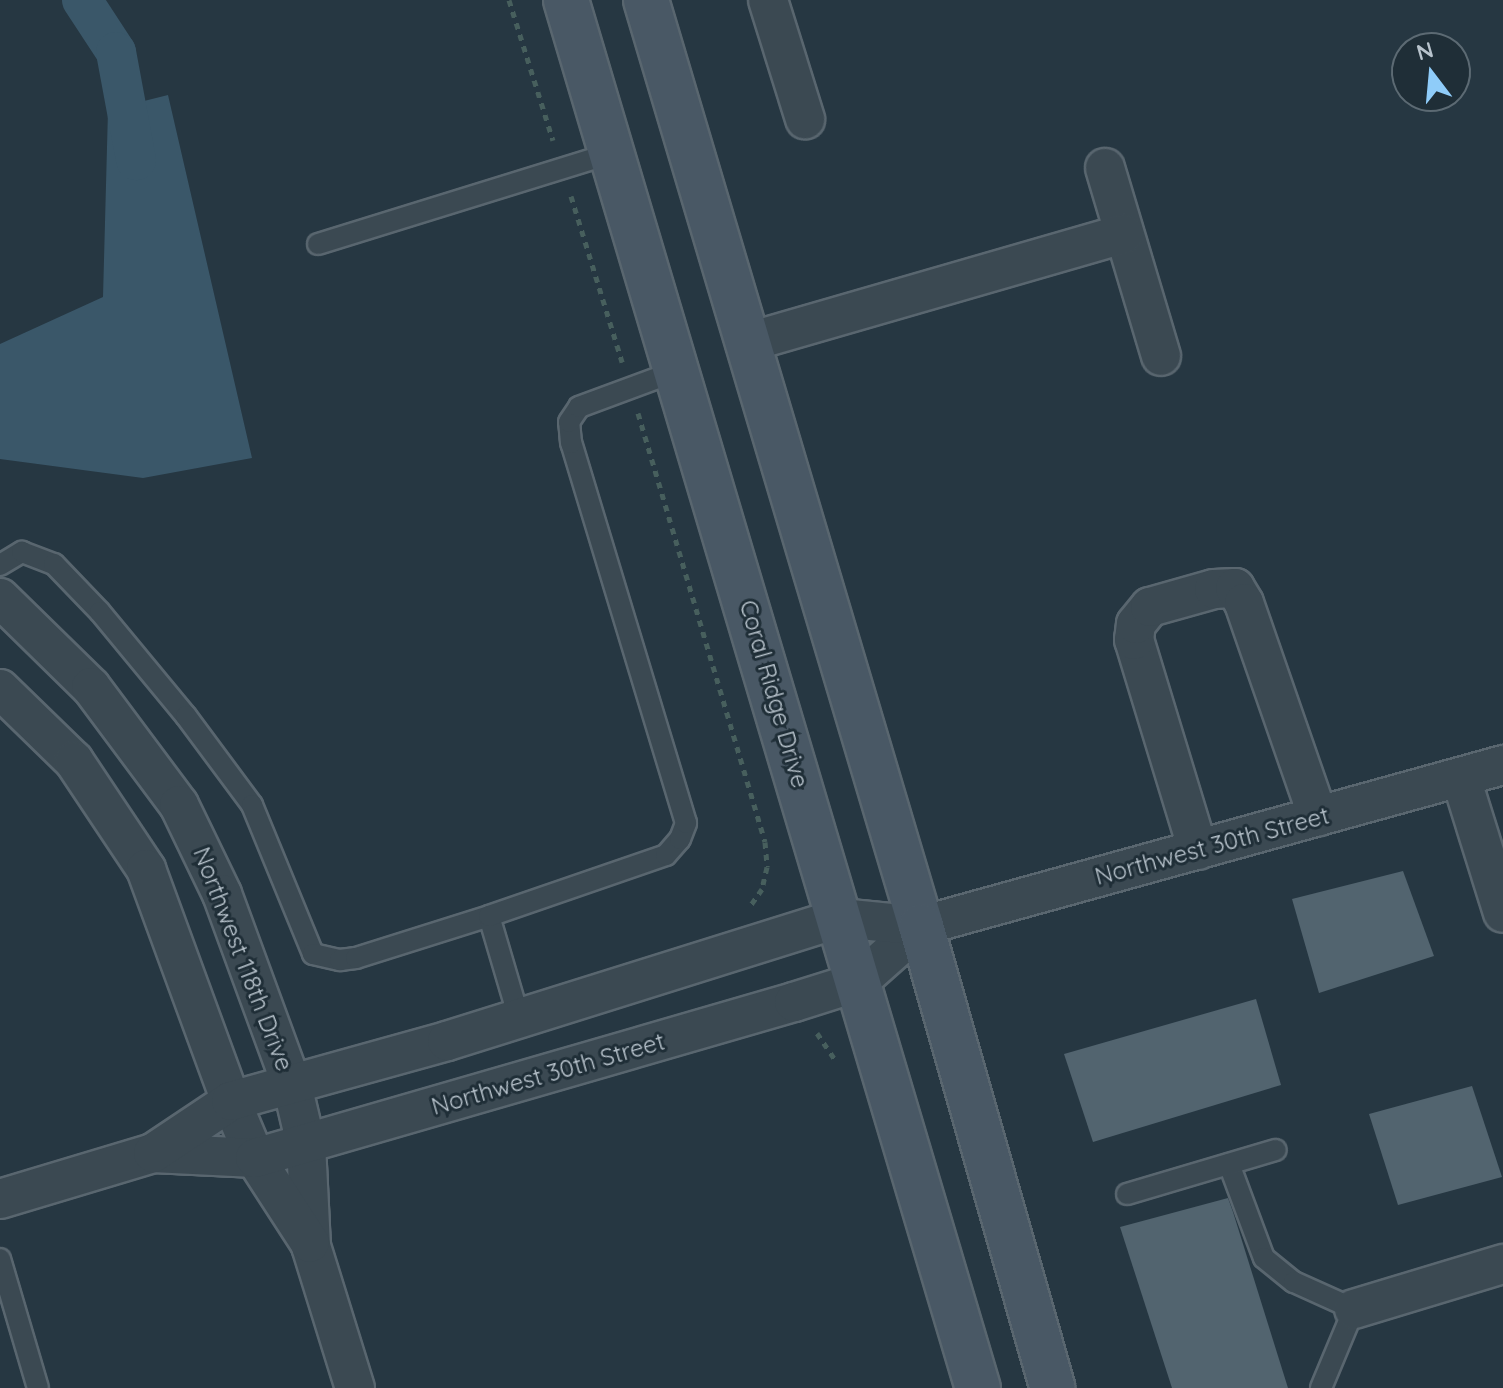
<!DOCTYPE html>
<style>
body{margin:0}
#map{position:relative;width:1503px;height:1388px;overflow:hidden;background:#263742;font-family:Quicksand,sans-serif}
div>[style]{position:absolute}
.water>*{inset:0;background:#3a5769}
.canal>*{height:40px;margin:-20px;padding:0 20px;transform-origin:20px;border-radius:20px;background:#3a5769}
.building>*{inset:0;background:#52646f}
.path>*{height:5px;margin-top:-2.5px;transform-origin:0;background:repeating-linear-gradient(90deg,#475f5d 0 6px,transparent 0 12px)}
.roads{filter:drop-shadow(2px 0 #59666f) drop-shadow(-2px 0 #59666f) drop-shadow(0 2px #59666f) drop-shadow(0 -2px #59666f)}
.lane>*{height:20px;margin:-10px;padding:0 10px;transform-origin:10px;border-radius:10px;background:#3b4952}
.street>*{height:38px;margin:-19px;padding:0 19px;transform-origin:19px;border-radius:19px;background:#3b4952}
.secondary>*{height:44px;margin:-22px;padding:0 22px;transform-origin:22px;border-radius:22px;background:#495865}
span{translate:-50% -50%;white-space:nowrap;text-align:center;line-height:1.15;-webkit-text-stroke:6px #1f2e37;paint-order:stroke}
.street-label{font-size:24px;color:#b8c3cc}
.north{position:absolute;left:1391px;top:32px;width:80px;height:80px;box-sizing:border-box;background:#1f2e37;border:2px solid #5c6a73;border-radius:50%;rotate:344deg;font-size:22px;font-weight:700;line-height:32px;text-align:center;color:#b8c3cc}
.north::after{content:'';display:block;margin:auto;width:28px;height:36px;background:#8fccf9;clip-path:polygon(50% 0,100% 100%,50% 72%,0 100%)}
</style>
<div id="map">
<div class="water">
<div style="clip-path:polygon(168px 95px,252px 458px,143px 478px,0 459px,0 344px,103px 297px,108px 110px)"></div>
</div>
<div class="canal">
<div style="left:82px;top:0;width:62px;rotate:56.8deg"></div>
<div style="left:116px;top:52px;width:110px;rotate:79.5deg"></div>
</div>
<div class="building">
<div style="clip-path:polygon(1403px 871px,1434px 956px,1319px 993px,1292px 899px)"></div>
<div style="clip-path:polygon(1256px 999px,1281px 1085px,1093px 1142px,1064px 1054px)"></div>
<div style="clip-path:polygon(1472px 1086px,1502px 1177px,1398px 1205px,1369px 1114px)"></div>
<div style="clip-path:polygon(1228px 1198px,1233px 1212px,1288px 1388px,1172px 1388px,1120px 1227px)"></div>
</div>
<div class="path">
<div style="left:509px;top:0;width:147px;rotate:72.6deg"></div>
<div style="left:571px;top:196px;width:174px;rotate:72.9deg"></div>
<div style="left:638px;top:413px;width:447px;rotate:73.5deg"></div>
<div style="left:765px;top:842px;width:25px;rotate:85deg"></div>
<div style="left:767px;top:867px;width:23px;rotate:103deg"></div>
<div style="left:762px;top:889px;width:19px;rotate:125deg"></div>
<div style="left:817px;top:1033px;width:34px;rotate:56deg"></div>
</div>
<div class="roads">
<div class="lane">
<div style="left:318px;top:244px;width:308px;rotate:-17.2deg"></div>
<div style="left:0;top:565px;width:26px;rotate:-31deg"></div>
<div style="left:22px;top:552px;width:34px;rotate:21deg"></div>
<div style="left:54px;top:564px;width:66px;rotate:46.2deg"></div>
<div style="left:100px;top:612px;width:135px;rotate:50.4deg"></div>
<div style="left:186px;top:716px;width:111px;rotate:53.4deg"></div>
<div style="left:252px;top:805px;width:161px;rotate:67.7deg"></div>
<div style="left:313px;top:954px;width:28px;rotate:13deg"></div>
<div style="left:340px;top:960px;width:16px;rotate:-7deg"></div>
<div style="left:356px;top:958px;width:139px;rotate:-17.5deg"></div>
<div style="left:519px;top:1018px;width:106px;rotate:-106.4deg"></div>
<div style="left:489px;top:916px;width:187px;rotate:-19deg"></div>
<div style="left:666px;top:855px;width:21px;rotate:-49deg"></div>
<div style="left:680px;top:839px;width:17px;rotate:-69deg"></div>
<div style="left:686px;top:823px;width:397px;rotate:-106.8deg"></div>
<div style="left:571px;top:443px;width:21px;rotate:-95deg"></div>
<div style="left:569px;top:422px;width:18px;rotate:-56deg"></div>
<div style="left:579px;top:407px;width:107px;rotate:-20.3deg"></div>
<div style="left:1229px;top:1164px;width:100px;rotate:69.6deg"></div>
<div style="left:1264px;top:1258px;width:38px;rotate:39deg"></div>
<div style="left:1294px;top:1282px;width:66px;rotate:24.2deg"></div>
<div style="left:1354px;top:1309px;width:86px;rotate:112.7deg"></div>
<div style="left:1127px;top:1194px;width:155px;rotate:-16.5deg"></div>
<div style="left:0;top:1259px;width:134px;rotate:73.6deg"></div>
</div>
<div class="street">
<div style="left:768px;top:0;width:125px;rotate:72.7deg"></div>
<div style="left:1105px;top:168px;width:196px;rotate:73.4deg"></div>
<div style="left:749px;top:342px;width:390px;rotate:-16.1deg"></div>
<div style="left:0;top:598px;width:127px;rotate:44.4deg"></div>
<div style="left:91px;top:687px;width:147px;rotate:53.3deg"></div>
<div style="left:179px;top:805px;width:99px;rotate:64.2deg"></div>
<div style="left:222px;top:894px;width:203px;rotate:69.9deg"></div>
<div style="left:292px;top:1085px;width:61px;rotate:76.7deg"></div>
<div style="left:306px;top:1144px;width:102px;rotate:87.2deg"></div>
<div style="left:311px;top:1246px;width:149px;rotate:72.8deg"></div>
<div style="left:0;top:689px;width:103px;rotate:44.2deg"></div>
<div style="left:74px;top:761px;width:130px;rotate:56.3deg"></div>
<div style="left:146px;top:869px;width:247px;rotate:69.9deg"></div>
<div style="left:231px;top:1101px;width:62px;rotate:67.2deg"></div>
<div style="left:255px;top:1158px;width:101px;rotate:57.1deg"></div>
<div style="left:1461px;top:778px;width:141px;rotate:72.7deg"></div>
<div style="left:1198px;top:850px;width:220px;rotate:-106.9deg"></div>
<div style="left:1134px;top:640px;width:16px;rotate:-83deg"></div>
<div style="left:1136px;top:624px;width:22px;rotate:-51deg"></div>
<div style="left:1150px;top:607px;width:66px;rotate:-15.7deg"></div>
<div style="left:1214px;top:589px;width:21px;rotate:-3deg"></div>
<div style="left:1235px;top:588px;width:17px;rotate:59deg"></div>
<div style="left:1244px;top:603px;width:226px;rotate:70.9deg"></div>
<div style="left:153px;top:1153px;width:102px;rotate:2.8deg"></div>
<div style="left:255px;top:1158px;width:561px;rotate:-16.14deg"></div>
<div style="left:794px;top:1002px;width:67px;rotate:-17.4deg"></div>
<div style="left:858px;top:982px;width:84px;rotate:-41.6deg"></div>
<div style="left:0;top:1199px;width:160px;rotate:-16.7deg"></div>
<div style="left:153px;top:1153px;width:94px;rotate:-33.7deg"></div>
<div style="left:231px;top:1101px;width:224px;rotate:-15.5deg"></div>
<div style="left:447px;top:1041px;width:412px;rotate:-17.4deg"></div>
<div style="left:840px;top:918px;width:81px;rotate:5.6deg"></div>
<div style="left:921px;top:926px;width:604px;rotate:-15.46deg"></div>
<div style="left:1354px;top:1309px;width:156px;rotate:-16.8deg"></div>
</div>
<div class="secondary">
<div style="left:566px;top:0;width:1448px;rotate:73.47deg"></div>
<div style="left:646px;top:0;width:966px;rotate:73.46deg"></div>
<div style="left:921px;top:926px;width:480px;rotate:74.1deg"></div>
</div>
</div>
<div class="street-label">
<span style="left:774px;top:694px;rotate:74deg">Coral Ridge Drive</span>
<span style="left:1212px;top:846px;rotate:-15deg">Northwest 30th Street</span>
<span style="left:243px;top:959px;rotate:69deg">Northwest 118th Drive</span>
<span style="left:548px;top:1074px;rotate:-16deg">Northwest 30th Street</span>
</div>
<div class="north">N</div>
</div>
